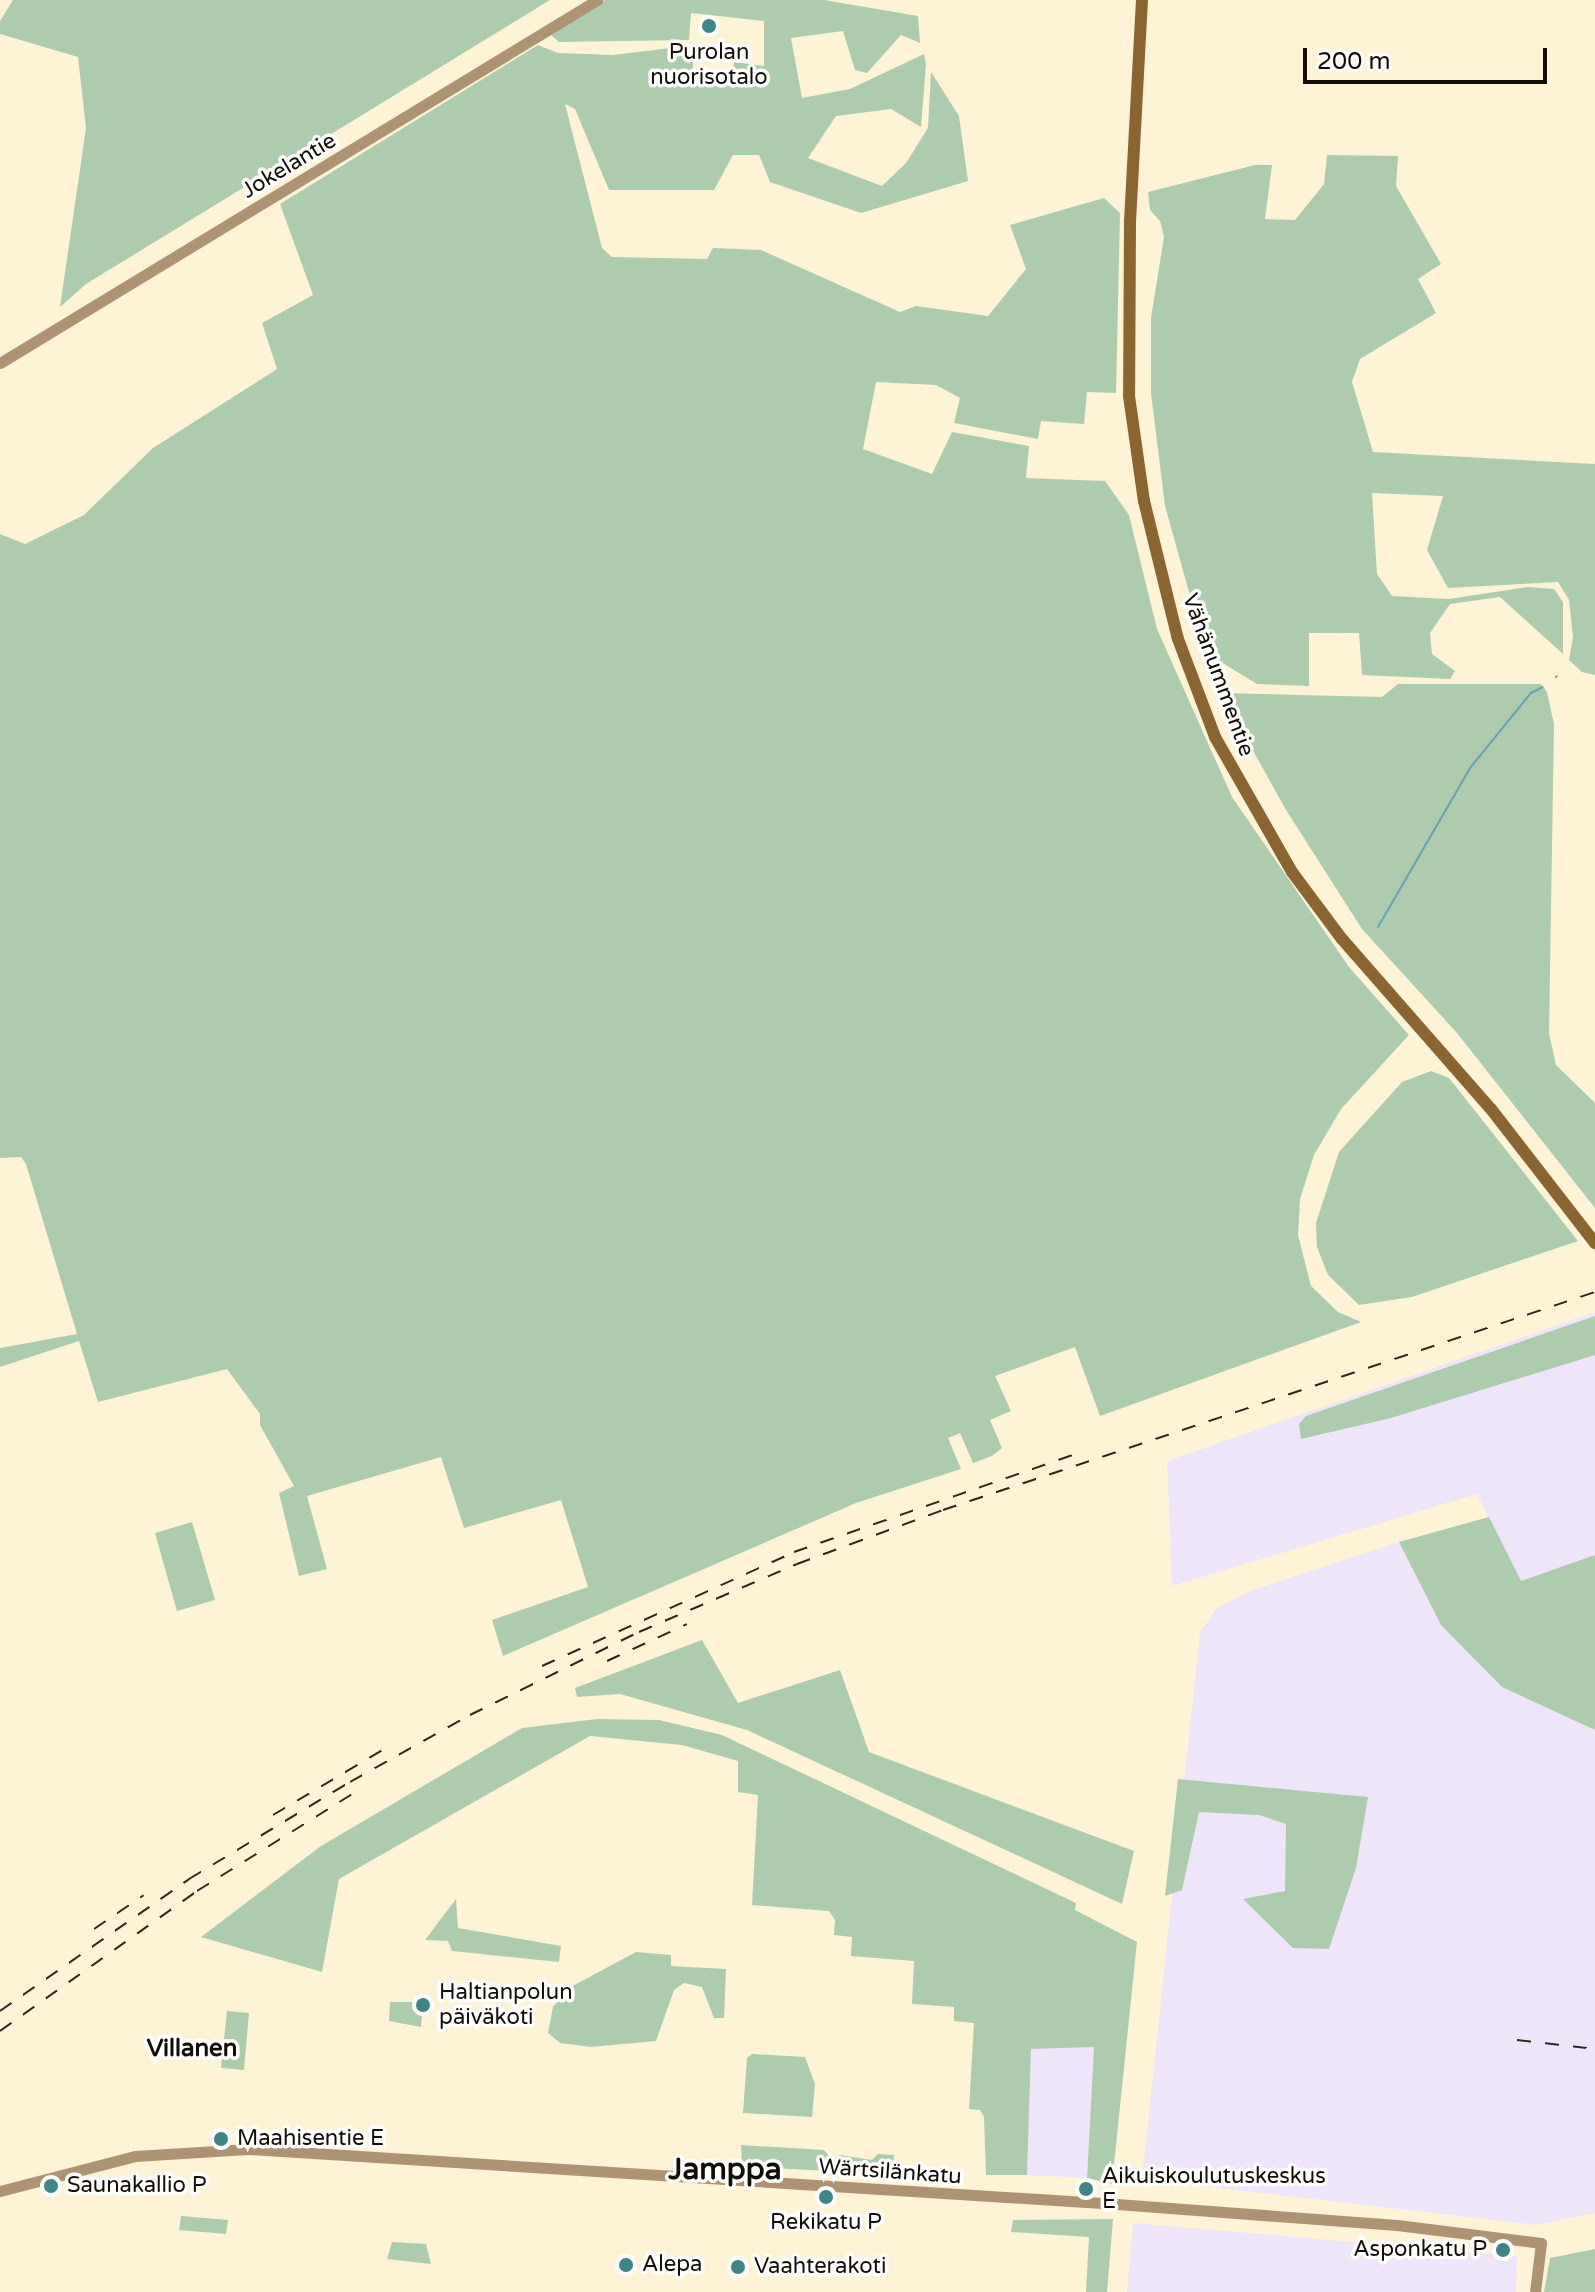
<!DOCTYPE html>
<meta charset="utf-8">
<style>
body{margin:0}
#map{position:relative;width:1595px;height:2292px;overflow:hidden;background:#fef3d5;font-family:"Varela Round",sans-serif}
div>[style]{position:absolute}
.industrial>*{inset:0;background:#efe5fa}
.green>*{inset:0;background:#adcbad}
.stream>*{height:2px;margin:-1px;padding:0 1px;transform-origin:1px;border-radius:1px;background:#66a3b0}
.tertiary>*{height:11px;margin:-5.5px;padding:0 5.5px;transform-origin:5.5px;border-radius:5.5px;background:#ae9372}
.secondary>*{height:12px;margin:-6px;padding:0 6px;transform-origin:6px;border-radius:6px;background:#8b6430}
.rail>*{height:2px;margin-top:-1px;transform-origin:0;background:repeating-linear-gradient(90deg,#2c271c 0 14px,transparent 0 28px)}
.dots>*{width:22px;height:22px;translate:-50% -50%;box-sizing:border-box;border:4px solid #fff;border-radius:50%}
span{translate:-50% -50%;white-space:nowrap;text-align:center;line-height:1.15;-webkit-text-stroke:7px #fff;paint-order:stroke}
.poi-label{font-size:22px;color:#120e05}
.left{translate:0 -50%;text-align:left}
.right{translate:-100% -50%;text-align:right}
.street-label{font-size:22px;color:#120e05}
.neighbourhood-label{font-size:24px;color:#120e05;font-weight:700}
.district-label{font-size:30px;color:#120e05;font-weight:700}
.scale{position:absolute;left:1303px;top:48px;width:244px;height:36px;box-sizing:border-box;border:4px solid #120e05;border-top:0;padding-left:10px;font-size:24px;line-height:28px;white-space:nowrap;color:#120e05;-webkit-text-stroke:6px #fff;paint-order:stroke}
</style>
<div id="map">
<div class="industrial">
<div style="clip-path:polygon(1595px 1312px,1595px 1555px,1521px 1582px,1477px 1494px,1172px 1586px,1167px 1461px)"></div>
<div style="clip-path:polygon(1399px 1542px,1441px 1625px,1502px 1686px,1595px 1730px,1595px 2213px,1536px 2225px,1142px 2179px,1200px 1632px,1217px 1608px,1255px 1589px)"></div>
<div style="clip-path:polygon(1051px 2044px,1094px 2047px,1087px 2178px,1027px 2175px,1031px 2049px)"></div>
<div style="clip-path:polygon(1133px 2223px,1517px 2256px,1516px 2292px,1127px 2292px)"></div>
</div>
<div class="green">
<div style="clip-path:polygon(13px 0,550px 0,86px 284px,60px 307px,86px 128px,78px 57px,0 34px,0 21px)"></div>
<div style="clip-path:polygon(605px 0,824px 0,918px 16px,920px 43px,901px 35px,867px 73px,855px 70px,843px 31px,791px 38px,802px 98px,850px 89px,924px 54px,926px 64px,921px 127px,891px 109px,836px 116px,808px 158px,882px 186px,906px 163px,928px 128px,931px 72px,959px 116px,968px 181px,861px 213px,770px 182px,759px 155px,733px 155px,714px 190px,609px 190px,575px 109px,565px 104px,602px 248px,612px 257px,707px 259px,713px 248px,761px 250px,900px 312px,916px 306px,988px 316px,1026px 269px,1010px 225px,1104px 198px,1120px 213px,1116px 393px,1087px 392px,1084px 424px,1041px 421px,1038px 439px,954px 423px,960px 398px,936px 385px,876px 382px,863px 449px,932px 474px,952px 432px,1029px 446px,1026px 478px,1105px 481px,1129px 515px,1157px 629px,1232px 797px,1349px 967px,1409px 1035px,1341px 1109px,1314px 1155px,1300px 1199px,1298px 1235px,1311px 1286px,1338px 1312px,1361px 1322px,1100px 1416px,1075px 1347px,995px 1376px,1011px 1411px,990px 1420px,1002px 1448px,992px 1456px,973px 1463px,960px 1433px,948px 1438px,961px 1469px,856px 1503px,503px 1656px,492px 1620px,588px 1587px,561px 1500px,464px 1528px,441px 1457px,307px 1496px,327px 1569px,299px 1576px,279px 1493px,294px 1486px,260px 1425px,260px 1414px,227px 1369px,98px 1402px,79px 1341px,0 1367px,0 1348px,77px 1334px,26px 1164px,21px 1157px,0 1158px,0 534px,25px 544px,84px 515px,153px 448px,277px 369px,262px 323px,313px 295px,280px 204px,538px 45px,558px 53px,613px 55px,671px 48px,693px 53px,693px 84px,717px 86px,732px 75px,734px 62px,764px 66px,764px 21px,691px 13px,689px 40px,559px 42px,551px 35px)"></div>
<div style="clip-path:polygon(1327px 155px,1398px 156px,1396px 186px,1441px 264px,1418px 279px,1436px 313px,1360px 359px,1352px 382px,1373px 452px,1595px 464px,1595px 675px,1582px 672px,1569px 660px,1573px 637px,1569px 600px,1558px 582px,1448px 588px,1427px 550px,1443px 496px,1372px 493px,1377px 574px,1392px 596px,1449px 599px,1528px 587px,1554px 589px,1563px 602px,1563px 654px,1500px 597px,1450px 604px,1430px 633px,1432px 654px,1455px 671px,1450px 679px,1362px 675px,1359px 633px,1309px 633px,1309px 686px,1257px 684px,1206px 653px,1165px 506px,1151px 393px,1151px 318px,1164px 237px,1160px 221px,1150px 210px,1148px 192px,1255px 165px,1272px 165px,1265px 219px,1295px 220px,1324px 184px)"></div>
<div style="clip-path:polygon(1398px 684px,1541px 684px,1547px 692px,1554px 724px,1549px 1033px,1556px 1065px,1595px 1103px,1595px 1208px,1457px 1033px,1362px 929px,1286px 810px,1221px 693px,1382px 697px)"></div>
<div style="clip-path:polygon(1431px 1071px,1449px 1078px,1578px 1241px,1412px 1297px,1359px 1305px,1328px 1275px,1317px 1247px,1316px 1223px,1339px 1152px,1402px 1082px)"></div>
<div style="clip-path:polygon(1595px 1316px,1595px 1355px,1391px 1418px,1301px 1439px,1299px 1424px,1306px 1416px)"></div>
<div style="clip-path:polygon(1489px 1517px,1521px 1581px,1595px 1555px,1595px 1730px,1502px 1687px,1441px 1625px,1399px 1542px)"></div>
<div style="clip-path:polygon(192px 1522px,215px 1600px,177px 1611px,155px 1533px)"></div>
<div style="clip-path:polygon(702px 1640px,738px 1703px,840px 1670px,869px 1752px,1134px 1851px,1122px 1904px,747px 1730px,620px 1694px,577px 1697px,575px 1688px)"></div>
<div style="clip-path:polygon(597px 1719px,659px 1720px,722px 1735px,1076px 1903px,1075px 1910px,1137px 1942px,1112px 2184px,1087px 2178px,1094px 2047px,1031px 2049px,1027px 2175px,986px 2175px,984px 2117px,980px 2110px,969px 2109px,974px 2023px,954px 2021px,954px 2007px,912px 2004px,914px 1961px,851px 1956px,852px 1937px,834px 1935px,835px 1920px,829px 1911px,752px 1905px,758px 1795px,738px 1792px,738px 1761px,682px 1745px,590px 1736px,339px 1879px,322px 1972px,201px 1937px,321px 1846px,522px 1728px)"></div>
<div style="clip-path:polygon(1178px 1779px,1368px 1797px,1356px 1868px,1329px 1949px,1293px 1948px,1243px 1899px,1285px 1891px,1286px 1824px,1259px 1815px,1199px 1812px,1182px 1890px,1165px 1896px)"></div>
<div style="clip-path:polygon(456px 1899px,458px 1928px,561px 1946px,559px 1962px,452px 1951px,448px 1941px,425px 1940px)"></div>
<div style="clip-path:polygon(636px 1952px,671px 1955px,671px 1966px,726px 1969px,724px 2018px,714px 2018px,702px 1987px,684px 1983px,674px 1990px,656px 2041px,591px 2047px,560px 2043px,548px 2033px,553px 2007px,569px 1988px)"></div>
<div style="clip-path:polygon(390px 2002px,423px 2002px,421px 2027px,389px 2021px)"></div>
<div style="clip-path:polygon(227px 2011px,249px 2013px,244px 2070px,221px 2068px)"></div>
<div style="clip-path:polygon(752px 2054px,805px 2057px,815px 2084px,812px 2117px,743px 2113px,747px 2058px)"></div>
<div style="clip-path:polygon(741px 2145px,824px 2150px,829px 2156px,828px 2171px,750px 2167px,742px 2161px)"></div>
<div style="clip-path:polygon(878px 2154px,894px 2155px,892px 2175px,838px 2170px,839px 2155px,872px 2160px)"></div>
<div style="clip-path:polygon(181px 2216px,228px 2220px,226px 2234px,179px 2230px)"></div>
<div style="clip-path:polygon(1113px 2219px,1107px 2292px,1086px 2292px,1089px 2237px,1011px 2232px,1013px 2220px)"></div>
<div style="clip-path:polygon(392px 2242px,426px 2244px,431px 2264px,387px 2259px)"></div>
<div style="clip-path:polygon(1595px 2249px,1595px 2292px,1544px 2292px,1550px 2258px)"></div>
</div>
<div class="stream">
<div style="left:1556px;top:677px;width:1px;rotate:-45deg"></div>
<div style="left:1378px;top:927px;width:184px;rotate:-59.9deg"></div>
<div style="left:1470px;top:768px;width:97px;rotate:-50.9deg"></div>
<div style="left:1531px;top:693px;width:13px;rotate:-27deg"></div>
</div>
<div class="tertiary">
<div style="left:0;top:363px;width:699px;rotate:-31.3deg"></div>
<div style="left:0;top:2191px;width:139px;rotate:-14.5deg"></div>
<div style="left:135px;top:2156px;width:113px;rotate:-3.5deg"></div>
<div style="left:248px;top:2149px;width:871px;rotate:3.62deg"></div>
<div style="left:1117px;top:2204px;width:281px;rotate:4.3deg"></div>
<div style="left:1397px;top:2225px;width:145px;rotate:7.1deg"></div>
<div style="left:1541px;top:2243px;width:49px;rotate:97deg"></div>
</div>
<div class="secondary">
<div style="left:1142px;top:0;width:222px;rotate:93.1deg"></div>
<div style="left:1130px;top:222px;width:174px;rotate:90.3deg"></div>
<div style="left:1129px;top:396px;width:106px;rotate:81.9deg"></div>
<div style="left:1144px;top:501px;width:142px;rotate:76.2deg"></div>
<div style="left:1178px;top:639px;width:105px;rotate:69.3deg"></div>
<div style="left:1215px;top:737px;width:155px;rotate:60.3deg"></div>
<div style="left:1292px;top:872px;width:84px;rotate:53.3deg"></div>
<div style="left:1342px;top:939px;width:226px;rotate:48.8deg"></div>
<div style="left:1491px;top:1109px;width:170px;rotate:52.2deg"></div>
</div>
<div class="rail">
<div style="left:607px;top:1661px;width:88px;rotate:-24.8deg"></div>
<div style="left:542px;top:1666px;width:277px;rotate:-24.3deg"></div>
<div style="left:794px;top:1552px;width:295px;rotate:-19.2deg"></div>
<div style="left:273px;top:1815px;width:131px;rotate:-30.7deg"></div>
<div style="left:94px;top:1929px;width:60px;rotate:-34.2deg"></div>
<div style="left:0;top:2011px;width:231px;rotate:-34.9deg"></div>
<div style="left:189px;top:1879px;width:188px;rotate:-31.1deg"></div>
<div style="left:350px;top:1782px;width:137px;rotate:-29.2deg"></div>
<div style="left:470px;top:1715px;width:188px;rotate:-26.2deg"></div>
<div style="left:639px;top:1632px;width:172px;rotate:-23.3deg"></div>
<div style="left:797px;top:1564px;width:156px;rotate:-20.3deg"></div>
<div style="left:943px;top:1510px;width:687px;rotate:-18.49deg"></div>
<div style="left:0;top:2031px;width:242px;rotate:-35.4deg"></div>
<div style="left:197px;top:1891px;width:183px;rotate:-32deg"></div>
<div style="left:1517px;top:2040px;width:79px;rotate:6.6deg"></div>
</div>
<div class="dots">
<div style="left:709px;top:26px;background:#3e8685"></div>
<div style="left:423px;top:2005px;background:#3e8685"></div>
<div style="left:221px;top:2139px;background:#3e8685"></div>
<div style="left:51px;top:2186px;background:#3e8685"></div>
<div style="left:1086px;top:2189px;background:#3e8685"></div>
<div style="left:826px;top:2197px;background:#3e8685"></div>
<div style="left:1503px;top:2250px;background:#3e8685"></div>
<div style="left:626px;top:2265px;background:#3e8685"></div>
<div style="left:738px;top:2267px;background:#3e8685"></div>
</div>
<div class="poi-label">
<span style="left:709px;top:65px">Purolan<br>nuorisotalo</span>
<span class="left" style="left:439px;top:2005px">Haltianpolun<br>päiväkoti</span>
<span class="left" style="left:237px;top:2139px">Maahisentie E</span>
<span class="left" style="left:1102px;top:2189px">Aikuiskoulutuskeskus<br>E</span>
<span class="left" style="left:67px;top:2186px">Saunakallio P</span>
<span style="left:826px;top:2223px">Rekikatu P</span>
<span class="right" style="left:1487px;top:2250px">Asponkatu P</span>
<span class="left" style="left:642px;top:2265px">Alepa</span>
<span class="left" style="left:754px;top:2267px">Vaahterakoti</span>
</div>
<div class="street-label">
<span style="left:289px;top:166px;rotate:-31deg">Jokelantie</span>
<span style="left:1218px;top:675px;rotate:70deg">Vähänummentie</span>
<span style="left:890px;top:2172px;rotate:4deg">Wärtsilänkatu</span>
</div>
<div class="neighbourhood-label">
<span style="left:192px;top:2049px">Villanen</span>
</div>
<div class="district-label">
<span style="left:725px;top:2170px">Jamppa</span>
</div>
<div class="scale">200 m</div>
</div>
